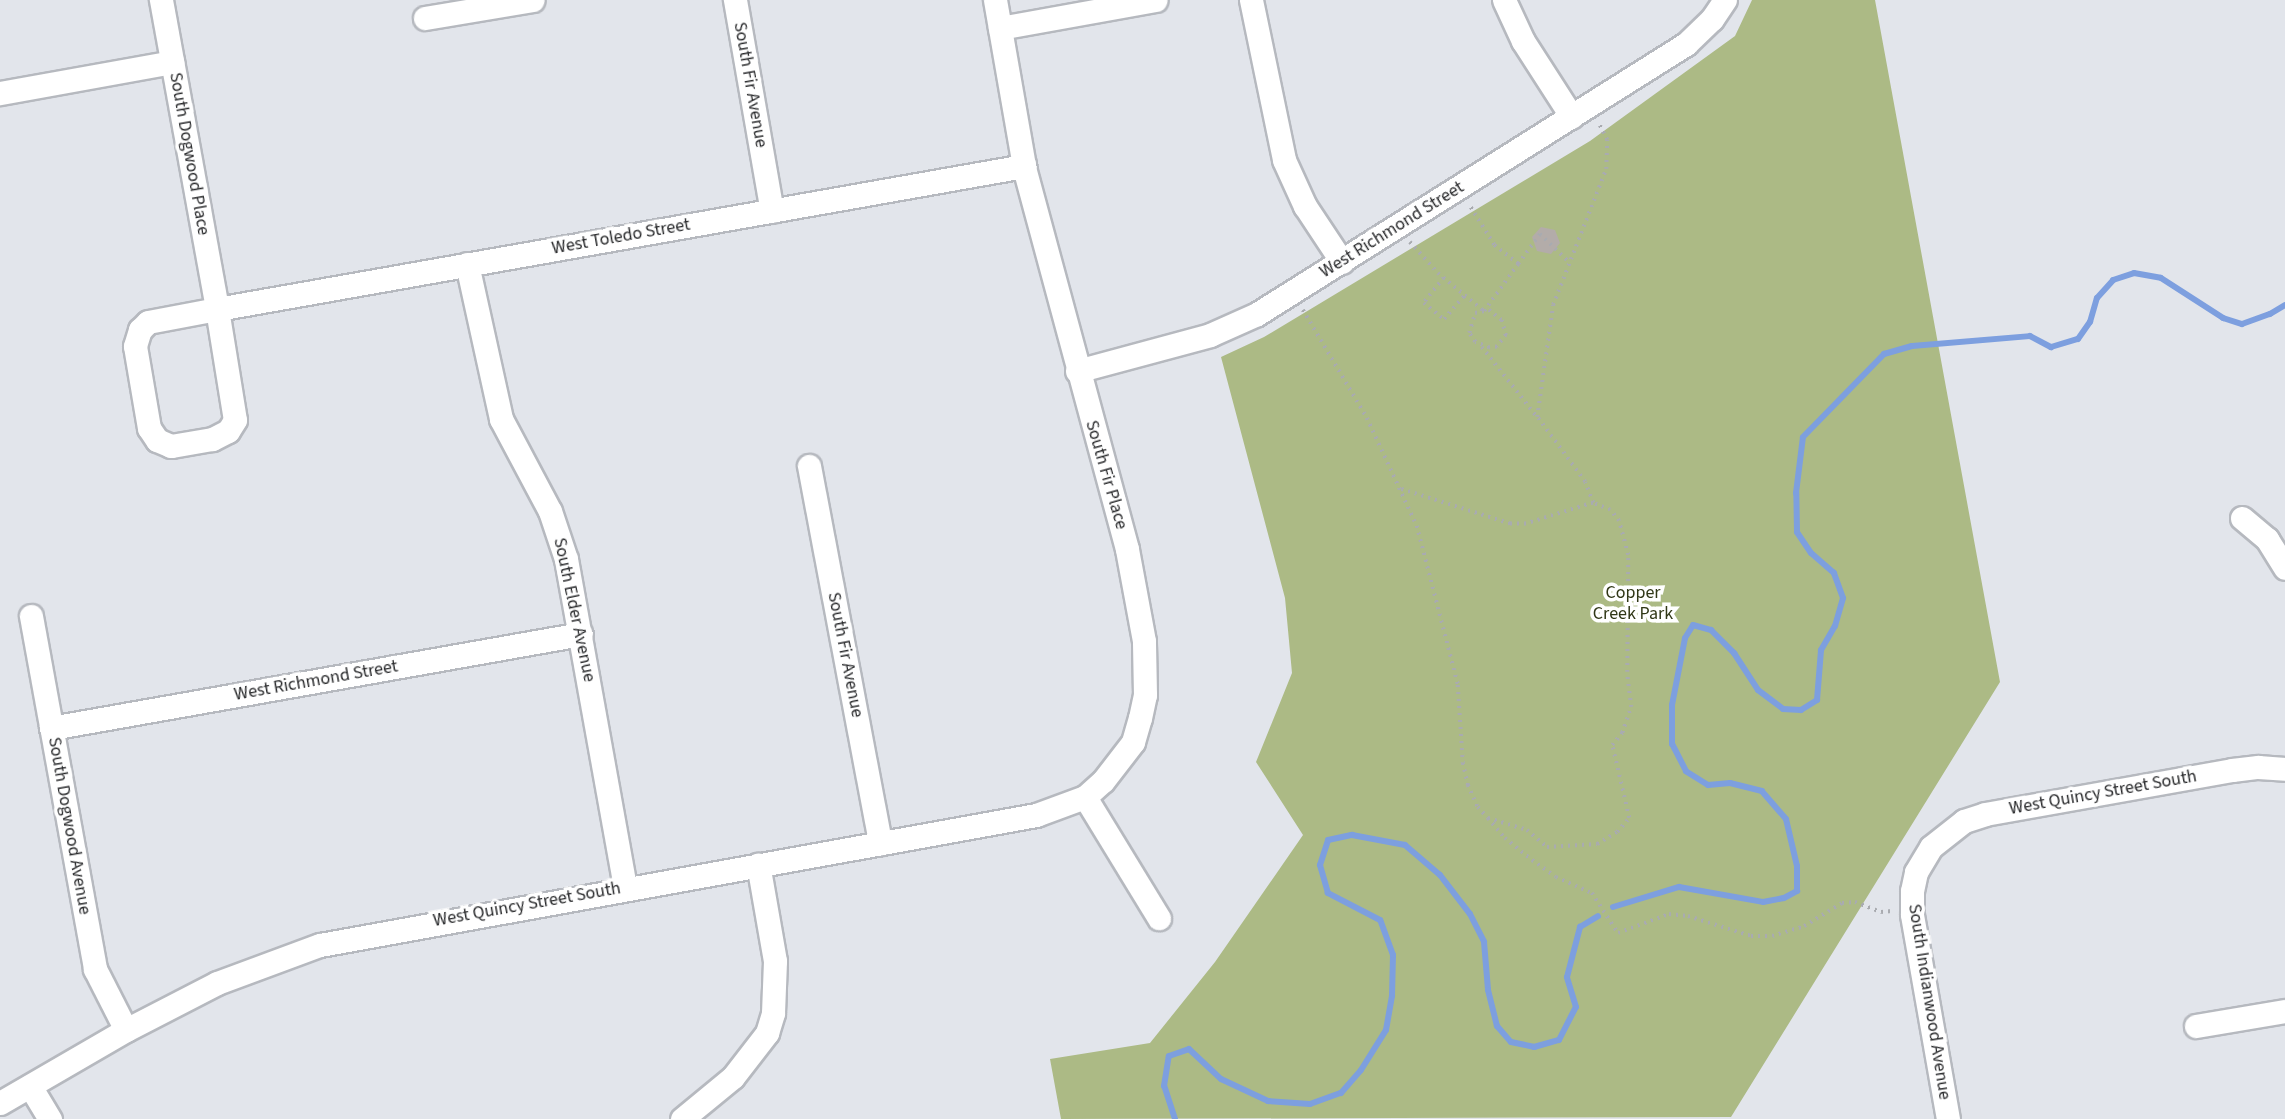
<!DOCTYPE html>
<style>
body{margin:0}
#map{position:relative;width:2285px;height:1119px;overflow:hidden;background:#e2e5eb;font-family:"Source Sans 3",sans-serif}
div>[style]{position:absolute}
.green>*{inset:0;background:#acba85}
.stream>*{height:6px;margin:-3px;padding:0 3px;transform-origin:3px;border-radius:3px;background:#7d9fdf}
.building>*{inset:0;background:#b3aca9}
.path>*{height:3.5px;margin-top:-1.75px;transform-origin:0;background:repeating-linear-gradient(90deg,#a9abb0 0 2px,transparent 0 7px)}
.roads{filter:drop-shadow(2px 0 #b6b9bf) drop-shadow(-2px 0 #b6b9bf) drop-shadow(0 2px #b6b9bf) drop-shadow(0 -2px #b6b9bf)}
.minor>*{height:23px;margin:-11.5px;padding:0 11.5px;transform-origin:11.5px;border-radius:11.5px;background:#fff}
span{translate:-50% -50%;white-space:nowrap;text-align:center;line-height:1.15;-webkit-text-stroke:7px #fff;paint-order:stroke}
.street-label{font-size:18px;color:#28292b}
.park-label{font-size:18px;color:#303716}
</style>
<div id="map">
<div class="green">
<div style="clip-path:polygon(1752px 0,1875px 0,2000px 682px,1731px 1117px,1061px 1119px,1050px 1059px,1150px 1043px,1215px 962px,1303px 835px,1256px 762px,1292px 673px,1285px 598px,1221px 357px,1264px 337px,1590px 141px,1735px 36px)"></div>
</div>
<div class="stream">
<div style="left:1613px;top:907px;width:69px;rotate:-16.9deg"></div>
<div style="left:1679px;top:887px;width:85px;rotate:10.1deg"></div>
<div style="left:1763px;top:902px;width:21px;rotate:-11deg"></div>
<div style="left:1784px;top:898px;width:15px;rotate:-28deg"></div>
<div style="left:1797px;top:891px;width:25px;rotate:-90deg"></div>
<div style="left:1797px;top:866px;width:48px;rotate:-103.2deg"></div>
<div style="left:1786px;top:819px;width:37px;rotate:-131deg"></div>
<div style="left:1762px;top:791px;width:33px;rotate:-166deg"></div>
<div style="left:1730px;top:783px;width:22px;rotate:175deg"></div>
<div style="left:1708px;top:785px;width:26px;rotate:-148deg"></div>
<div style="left:1686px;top:771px;width:30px;rotate:-117deg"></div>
<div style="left:1672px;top:744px;width:39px;rotate:-90deg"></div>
<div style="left:1672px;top:705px;width:68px;rotate:-79deg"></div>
<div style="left:1685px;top:638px;width:15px;rotate:-58deg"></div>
<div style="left:1693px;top:625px;width:19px;rotate:16deg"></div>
<div style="left:1711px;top:630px;width:33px;rotate:45deg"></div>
<div style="left:1734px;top:653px;width:44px;rotate:57deg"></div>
<div style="left:1758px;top:690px;width:31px;rotate:37deg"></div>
<div style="left:1783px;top:709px;width:18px;rotate:3deg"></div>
<div style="left:1801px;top:710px;width:19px;rotate:-32deg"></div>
<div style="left:1817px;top:700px;width:50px;rotate:-85.4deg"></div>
<div style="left:1821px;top:650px;width:28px;rotate:-60deg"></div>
<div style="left:1835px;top:626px;width:29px;rotate:-74deg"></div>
<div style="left:1843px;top:598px;width:27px;rotate:-110deg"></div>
<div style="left:1834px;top:573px;width:30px;rotate:-139deg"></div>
<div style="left:1811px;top:553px;width:25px;rotate:-124deg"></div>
<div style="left:1797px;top:532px;width:39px;rotate:-91deg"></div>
<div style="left:1796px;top:493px;width:56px;rotate:-82.9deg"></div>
<div style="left:1803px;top:437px;width:116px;rotate:-45.7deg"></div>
<div style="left:1884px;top:354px;width:29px;rotate:-16deg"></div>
<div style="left:1912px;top:346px;width:118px;rotate:-4.8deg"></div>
<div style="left:2030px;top:336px;width:24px;rotate:28deg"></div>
<div style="left:2051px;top:347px;width:28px;rotate:-17deg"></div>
<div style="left:2078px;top:339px;width:21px;rotate:-55deg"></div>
<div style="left:2090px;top:322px;width:25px;rotate:-74deg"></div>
<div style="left:2097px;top:298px;width:24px;rotate:-48deg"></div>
<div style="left:2113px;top:280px;width:22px;rotate:-18deg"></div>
<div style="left:2134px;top:273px;width:27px;rotate:10deg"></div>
<div style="left:2161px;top:278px;width:74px;rotate:32.8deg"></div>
<div style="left:2223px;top:318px;width:20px;rotate:18deg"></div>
<div style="left:2242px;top:324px;width:30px;rotate:-20deg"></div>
<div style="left:2270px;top:314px;width:17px;rotate:-31deg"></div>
<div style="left:1175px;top:1119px;width:35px;rotate:-108deg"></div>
<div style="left:1164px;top:1086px;width:30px;rotate:-81deg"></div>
<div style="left:1169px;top:1056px;width:21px;rotate:-19deg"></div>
<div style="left:1189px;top:1049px;width:44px;rotate:43.2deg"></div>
<div style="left:1221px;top:1079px;width:52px;rotate:25.1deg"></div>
<div style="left:1268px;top:1101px;width:42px;rotate:4.1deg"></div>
<div style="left:1310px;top:1104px;width:33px;rotate:-20deg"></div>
<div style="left:1341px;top:1093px;width:30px;rotate:-49deg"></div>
<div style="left:1361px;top:1070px;width:47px;rotate:-58deg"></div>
<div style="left:1386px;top:1030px;width:35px;rotate:-80deg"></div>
<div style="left:1392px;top:996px;width:41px;rotate:-88.6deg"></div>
<div style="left:1393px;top:955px;width:37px;rotate:-110deg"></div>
<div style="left:1380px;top:920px;width:59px;rotate:-152.6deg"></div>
<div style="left:1328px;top:893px;width:29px;rotate:-106deg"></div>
<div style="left:1320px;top:865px;width:26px;rotate:-72deg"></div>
<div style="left:1328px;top:840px;width:25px;rotate:-12deg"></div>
<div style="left:1352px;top:835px;width:54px;rotate:10.7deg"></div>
<div style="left:1405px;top:845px;width:46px;rotate:40.6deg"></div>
<div style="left:1440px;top:875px;width:49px;rotate:52.4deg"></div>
<div style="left:1470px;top:914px;width:31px;rotate:63deg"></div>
<div style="left:1484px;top:942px;width:48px;rotate:85.2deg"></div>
<div style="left:1488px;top:990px;width:37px;rotate:76deg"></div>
<div style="left:1497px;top:1026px;width:21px;rotate:49deg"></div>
<div style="left:1511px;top:1042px;width:24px;rotate:12deg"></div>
<div style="left:1534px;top:1047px;width:26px;rotate:-16deg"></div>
<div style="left:1559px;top:1040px;width:37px;rotate:-63deg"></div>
<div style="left:1576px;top:1007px;width:31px;rotate:-107deg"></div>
<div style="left:1567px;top:977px;width:52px;rotate:-75.4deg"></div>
<div style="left:1580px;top:927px;width:21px;rotate:-31deg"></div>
</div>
<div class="building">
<div style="clip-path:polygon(1541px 227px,1555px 230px,1560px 243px,1551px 254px,1537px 251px,1532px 237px)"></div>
</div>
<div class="path">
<div style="left:1410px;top:242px;width:42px;rotate:47.9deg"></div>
<div style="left:1438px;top:273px;width:60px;rotate:39.6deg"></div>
<div style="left:1484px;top:311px;width:58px;rotate:-54.1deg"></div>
<div style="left:1518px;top:264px;width:31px;rotate:-142deg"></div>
<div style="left:1494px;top:245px;width:47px;rotate:-122deg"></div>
<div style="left:1518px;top:264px;width:37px;rotate:-54deg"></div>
<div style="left:1540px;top:234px;width:42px;rotate:44deg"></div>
<div style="left:1444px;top:278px;width:32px;rotate:129deg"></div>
<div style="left:1424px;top:303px;width:26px;rotate:39deg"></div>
<div style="left:1444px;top:319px;width:32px;rotate:-49deg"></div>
<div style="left:1303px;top:310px;width:126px;rotate:59.3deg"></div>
<div style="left:1367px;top:418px;width:119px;rotate:65.2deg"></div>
<div style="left:1417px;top:526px;width:164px;rotate:75.5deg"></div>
<div style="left:1458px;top:685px;width:78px;rotate:86.3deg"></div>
<div style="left:1463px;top:763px;width:23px;rotate:77deg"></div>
<div style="left:1468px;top:785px;width:24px;rotate:66deg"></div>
<div style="left:1478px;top:807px;width:15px;rotate:48deg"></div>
<div style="left:1488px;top:818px;width:41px;rotate:17.1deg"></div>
<div style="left:1527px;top:830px;width:26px;rotate:40deg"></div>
<div style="left:1547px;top:847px;width:50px;rotate:-3.4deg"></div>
<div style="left:1597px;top:844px;width:23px;rotate:-31deg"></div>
<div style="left:1617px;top:832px;width:18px;rotate:-49deg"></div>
<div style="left:1629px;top:818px;width:75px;rotate:-103.1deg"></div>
<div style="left:1612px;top:745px;width:16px;rotate:-50deg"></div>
<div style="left:1622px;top:733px;width:28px;rotate:-71deg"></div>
<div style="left:1631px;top:707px;width:35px;rotate:-97deg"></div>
<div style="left:1627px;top:672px;width:117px;rotate:-89.5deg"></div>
<div style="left:1628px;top:555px;width:35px;rotate:-105deg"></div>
<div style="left:1619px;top:521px;width:14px;rotate:-129deg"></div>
<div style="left:1610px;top:510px;width:18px;rotate:-158deg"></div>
<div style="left:1593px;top:503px;width:70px;rotate:162.6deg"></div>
<div style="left:1526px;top:524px;width:16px;rotate:180deg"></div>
<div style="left:1510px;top:524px;width:115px;rotate:-162.3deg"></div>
<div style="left:1489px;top:310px;width:16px;rotate:38deg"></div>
<div style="left:1502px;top:320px;width:16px;rotate:75deg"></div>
<div style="left:1506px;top:335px;width:15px;rotate:127deg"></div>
<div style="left:1497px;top:347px;width:8px;rotate:173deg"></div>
<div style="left:1489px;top:348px;width:15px;rotate:-157deg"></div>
<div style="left:1475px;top:342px;width:11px;rotate:-124deg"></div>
<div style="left:1469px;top:333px;width:21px;rotate:-73deg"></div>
<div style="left:1475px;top:313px;width:14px;rotate:-12deg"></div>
<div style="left:1482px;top:347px;width:89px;rotate:51.8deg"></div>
<div style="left:1593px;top:503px;width:22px;rotate:-111deg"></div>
<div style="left:1585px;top:482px;width:81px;rotate:-126.4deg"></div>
<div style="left:1537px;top:417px;width:113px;rotate:-81.9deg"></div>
<div style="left:1553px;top:305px;width:146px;rotate:-68.7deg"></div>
<div style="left:1606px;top:169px;width:29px;rotate:-88deg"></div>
<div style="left:1607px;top:140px;width:18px;rotate:-117deg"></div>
<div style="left:1488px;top:818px;width:26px;rotate:50deg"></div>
<div style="left:1505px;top:838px;width:35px;rotate:39deg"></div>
<div style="left:1532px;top:860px;width:29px;rotate:35deg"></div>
<div style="left:1556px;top:877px;width:39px;rotate:24deg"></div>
<div style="left:1592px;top:893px;width:48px;rotate:57deg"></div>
<div style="left:1618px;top:933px;width:54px;rotate:-20.4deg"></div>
<div style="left:1669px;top:914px;width:19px;rotate:6deg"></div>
<div style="left:1688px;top:916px;width:66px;rotate:17.6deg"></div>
<div style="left:1751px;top:936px;width:21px"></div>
<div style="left:1772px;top:936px;width:34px;rotate:-17deg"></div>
<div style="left:1804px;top:926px;width:44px;rotate:-31.2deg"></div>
<div style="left:1842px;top:903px;width:13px;rotate:-4deg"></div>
<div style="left:1855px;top:902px;width:28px;rotate:21deg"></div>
<div style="left:1881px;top:912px;width:11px;rotate:-5deg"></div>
</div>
<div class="roads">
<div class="minor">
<div style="left:161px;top:0;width:314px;rotate:79.7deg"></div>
<div style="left:217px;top:309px;width:820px;rotate:-10.05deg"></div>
<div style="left:735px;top:0;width:214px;rotate:80.1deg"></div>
<div style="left:1251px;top:0;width:163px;rotate:78.3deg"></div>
<div style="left:1284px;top:160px;width:51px;rotate:65.5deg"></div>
<div style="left:1305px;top:206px;width:67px;rotate:56.5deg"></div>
<div style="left:1504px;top:0;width:45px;rotate:65.1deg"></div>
<div style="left:1523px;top:41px;width:90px;rotate:57.2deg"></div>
<div style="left:425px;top:18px;width:109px;rotate:-9.5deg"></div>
<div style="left:1000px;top:28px;width:158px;rotate:-10.2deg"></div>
<div style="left:0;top:93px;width:175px;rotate:-10.2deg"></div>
<div style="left:467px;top:264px;width:159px;rotate:77.6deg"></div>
<div style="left:501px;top:419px;width:104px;rotate:62deg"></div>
<div style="left:550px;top:511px;width:51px;rotate:71.6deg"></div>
<div style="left:566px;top:559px;width:333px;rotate:79.8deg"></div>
<div style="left:217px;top:309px;width:112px;rotate:80.8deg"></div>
<div style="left:235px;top:420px;width:13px;rotate:122deg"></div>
<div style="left:228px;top:431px;width:18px;rotate:153deg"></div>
<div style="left:212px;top:439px;width:42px;rotate:170.3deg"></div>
<div style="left:171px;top:446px;width:15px;rotate:-157deg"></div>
<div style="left:157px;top:440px;width:14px;rotate:-124deg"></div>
<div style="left:149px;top:428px;width:83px;rotate:-99.7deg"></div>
<div style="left:135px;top:346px;width:17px;rotate:-73deg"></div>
<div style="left:140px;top:330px;width:11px;rotate:-45deg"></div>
<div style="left:148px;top:322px;width:70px;rotate:-10.7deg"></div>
<div style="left:1077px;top:371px;width:138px;rotate:-15.1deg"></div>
<div style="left:1210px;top:335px;width:51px;rotate:-24.1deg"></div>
<div style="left:1257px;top:314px;width:507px;rotate:-32.19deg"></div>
<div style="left:1686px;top:44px;width:36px;rotate:-44deg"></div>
<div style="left:1712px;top:19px;width:23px;rotate:-56deg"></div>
<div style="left:809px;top:466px;width:384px;rotate:79.3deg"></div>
<div style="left:2242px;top:518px;width:33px;rotate:40deg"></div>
<div style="left:2267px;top:539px;width:34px;rotate:58deg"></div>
<div style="left:31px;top:616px;width:359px;rotate:79.7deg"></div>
<div style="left:95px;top:969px;width:68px;rotate:63.1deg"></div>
<div style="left:51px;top:728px;width:538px;rotate:-10.06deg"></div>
<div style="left:1085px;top:797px;width:142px;rotate:58.6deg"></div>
<div style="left:2196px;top:1026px;width:90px;rotate:-9.6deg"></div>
<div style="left:30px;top:1086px;width:39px;rotate:59deg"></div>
<div style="left:0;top:1103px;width:146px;rotate:-30.1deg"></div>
<div style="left:126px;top:1030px;width:102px;rotate:-27.3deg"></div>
<div style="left:217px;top:983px;width:110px;rotate:-20.3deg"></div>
<div style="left:320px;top:945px;width:728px;rotate:-10.29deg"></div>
<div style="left:1036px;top:815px;width:52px;rotate:-20.2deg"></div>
<div style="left:1085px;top:797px;width:24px;rotate:-42deg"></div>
<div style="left:1103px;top:781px;width:49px;rotate:-52.4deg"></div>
<div style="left:1133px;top:742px;width:25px;rotate:-74deg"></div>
<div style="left:1140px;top:718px;width:24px;rotate:-78deg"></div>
<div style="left:1145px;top:695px;width:54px;rotate:-91.1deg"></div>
<div style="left:1144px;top:641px;width:94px;rotate:-100.5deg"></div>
<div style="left:1127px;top:549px;width:397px;rotate:-105.1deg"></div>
<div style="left:1024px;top:166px;width:169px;rotate:-99.9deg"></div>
<div style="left:682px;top:1119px;width:66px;rotate:-39.5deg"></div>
<div style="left:733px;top:1077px;width:56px;rotate:-52.3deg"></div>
<div style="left:767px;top:1033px;width:21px;rotate:-73deg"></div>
<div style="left:773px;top:1013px;width:52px;rotate:-87.8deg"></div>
<div style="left:775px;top:961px;width:98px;rotate:-99.9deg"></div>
<div style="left:1948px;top:1119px;width:208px;rotate:-100deg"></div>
<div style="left:1912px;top:914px;width:23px;rotate:-90deg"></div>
<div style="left:1912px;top:891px;width:19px;rotate:-78deg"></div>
<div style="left:1916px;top:872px;width:29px;rotate:-59deg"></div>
<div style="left:1931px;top:847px;width:42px;rotate:-38.2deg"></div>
<div style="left:1964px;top:821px;width:22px;rotate:-18deg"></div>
<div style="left:1985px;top:814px;width:251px;rotate:-10.1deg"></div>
<div style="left:2232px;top:770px;width:26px;rotate:-7deg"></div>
<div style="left:2258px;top:767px;width:27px;rotate:4deg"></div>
</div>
</div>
<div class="street-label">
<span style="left:750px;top:85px;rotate:80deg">South Fir Avenue</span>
<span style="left:189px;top:154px;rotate:80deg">South Dogwood Place</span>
<span style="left:1392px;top:230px;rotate:-32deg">West Richmond Street</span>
<span style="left:621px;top:237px;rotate:-10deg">West Toledo Street</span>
<span style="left:1106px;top:475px;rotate:74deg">South Fir Place</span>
<span style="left:574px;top:610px;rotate:78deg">South Elder Avenue</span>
<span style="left:845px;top:655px;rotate:79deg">South Fir Avenue</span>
<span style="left:316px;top:681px;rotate:-10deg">West Richmond Street</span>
<span style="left:2103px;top:793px;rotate:-10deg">West Quincy Street South</span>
<span style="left:69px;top:826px;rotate:80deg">South Dogwood Avenue</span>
<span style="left:527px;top:905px;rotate:-10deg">West Quincy Street South</span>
<span style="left:1929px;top:1002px;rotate:81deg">South Indianwood Avenue</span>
</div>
<div class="park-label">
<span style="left:1633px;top:604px">Copper<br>Creek Park</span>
</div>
</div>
